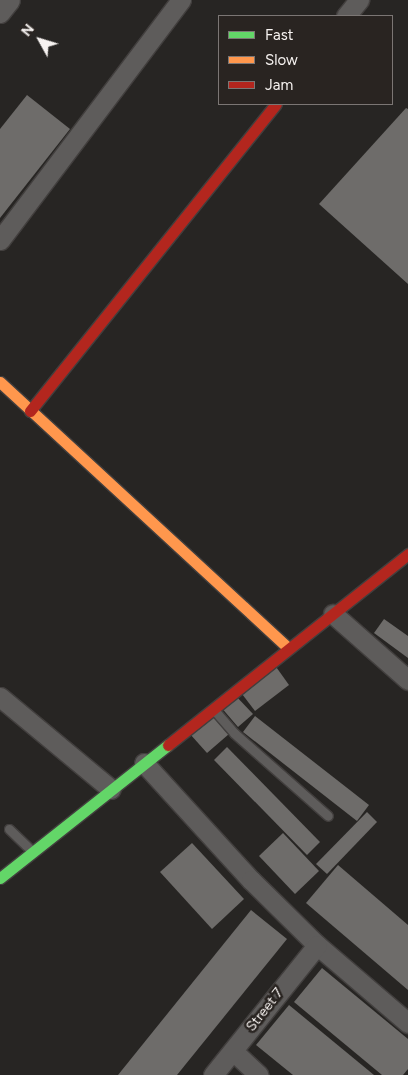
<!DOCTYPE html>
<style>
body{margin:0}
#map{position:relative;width:408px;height:1075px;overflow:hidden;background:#272523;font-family:Figtree,sans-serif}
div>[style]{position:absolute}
.building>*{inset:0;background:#6e6c6a}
.roads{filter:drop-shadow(1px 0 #423f3e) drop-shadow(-1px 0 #423f3e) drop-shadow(0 1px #423f3e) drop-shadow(0 -1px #423f3e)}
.lane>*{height:9px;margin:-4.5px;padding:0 4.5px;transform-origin:4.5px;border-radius:4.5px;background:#5e5c5b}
.street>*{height:19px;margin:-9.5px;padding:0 9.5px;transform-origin:9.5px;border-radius:9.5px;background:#5e5c5b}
.fast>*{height:11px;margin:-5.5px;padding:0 5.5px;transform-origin:5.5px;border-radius:5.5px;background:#63d668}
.slow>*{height:11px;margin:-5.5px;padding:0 5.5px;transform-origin:5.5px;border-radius:5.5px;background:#ff974d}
.jam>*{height:11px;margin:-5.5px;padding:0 5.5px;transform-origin:5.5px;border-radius:5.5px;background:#b3261e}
span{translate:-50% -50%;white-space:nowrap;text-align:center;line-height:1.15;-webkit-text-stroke:5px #292421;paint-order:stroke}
.street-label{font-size:14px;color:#f6f2f0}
.legend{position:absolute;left:218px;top:15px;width:175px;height:90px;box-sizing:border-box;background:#292421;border:1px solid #7b7674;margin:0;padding:6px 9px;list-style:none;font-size:15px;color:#f6f2f0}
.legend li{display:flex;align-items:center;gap:10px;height:25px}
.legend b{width:25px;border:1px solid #7b7674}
.north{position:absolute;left:15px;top:15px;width:50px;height:50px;-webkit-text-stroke:4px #292421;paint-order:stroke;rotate:309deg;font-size:14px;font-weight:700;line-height:20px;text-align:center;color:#f6f2f0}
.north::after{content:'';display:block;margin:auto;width:18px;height:22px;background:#f6f2f0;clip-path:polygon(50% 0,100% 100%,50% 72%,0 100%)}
</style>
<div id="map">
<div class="building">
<div style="clip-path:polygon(27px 95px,70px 129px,0 218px,0 129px)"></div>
<div style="clip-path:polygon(406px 108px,408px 109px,408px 284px,319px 204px)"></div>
<div style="clip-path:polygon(384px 619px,408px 636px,408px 658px,374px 633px)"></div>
<div style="clip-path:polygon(274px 664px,289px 685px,255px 711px,239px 690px)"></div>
<div style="clip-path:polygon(234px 694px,253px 714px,238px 727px,220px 706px)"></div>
<div style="clip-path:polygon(211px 714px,229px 734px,207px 753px,190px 734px)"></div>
<div style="clip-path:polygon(255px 716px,369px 805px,357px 821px,243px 732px)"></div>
<div style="clip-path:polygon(227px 747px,320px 842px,307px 855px,214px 760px)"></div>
<div style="clip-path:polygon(367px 812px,377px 822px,327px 874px,316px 864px)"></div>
<div style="clip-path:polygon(283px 833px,319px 871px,295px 894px,259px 856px)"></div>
<div style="clip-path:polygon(192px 843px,244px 899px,212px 929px,160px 872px)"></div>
<div style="clip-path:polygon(338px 865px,408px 925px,408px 990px,306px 903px)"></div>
<div style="clip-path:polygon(251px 910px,287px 939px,177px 1075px,118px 1075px)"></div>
<div style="clip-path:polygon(322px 968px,408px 1039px,408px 1069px,403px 1075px,382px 1075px,294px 1002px)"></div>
<div style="clip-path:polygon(289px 1005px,374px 1075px,293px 1075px,256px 1045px)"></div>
</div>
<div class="roads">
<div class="lane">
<div style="left:215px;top:711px;width:29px;rotate:49deg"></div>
<div style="left:234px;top:733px;width:125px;rotate:41.4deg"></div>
<div style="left:9px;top:829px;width:30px;rotate:44deg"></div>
</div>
<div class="street">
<div style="left:0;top:13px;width:16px;rotate:-52deg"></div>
<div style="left:346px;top:16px;width:21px;rotate:-51deg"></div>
<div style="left:0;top:240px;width:301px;rotate:-53deg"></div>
<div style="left:333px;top:614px;width:100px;rotate:41.3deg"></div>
<div style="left:0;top:697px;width:144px;rotate:39.7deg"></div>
<div style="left:144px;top:763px;width:159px;rotate:47.6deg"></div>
<div style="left:251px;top:880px;width:93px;rotate:44.6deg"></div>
<div style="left:317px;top:945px;width:120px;rotate:40.6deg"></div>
<div style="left:233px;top:1051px;width:35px;rotate:43deg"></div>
<div style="left:213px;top:1075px;width:166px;rotate:-51.3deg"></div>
</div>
<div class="fast">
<div style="left:0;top:878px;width:214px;rotate:-38.4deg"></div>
</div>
<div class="slow">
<div style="left:0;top:382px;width:392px;rotate:42.7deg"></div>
</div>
<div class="jam">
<div style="left:30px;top:411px;width:393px;rotate:-51.3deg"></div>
<div style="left:168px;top:745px;width:307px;rotate:-38.5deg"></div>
</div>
</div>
<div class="street-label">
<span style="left:265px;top:1010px;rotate:-52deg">Street 7</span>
</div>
<ul class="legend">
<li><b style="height:6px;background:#63d668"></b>Fast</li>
<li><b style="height:6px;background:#ff974d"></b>Slow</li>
<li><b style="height:6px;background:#b3261e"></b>Jam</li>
</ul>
<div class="north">N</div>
</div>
